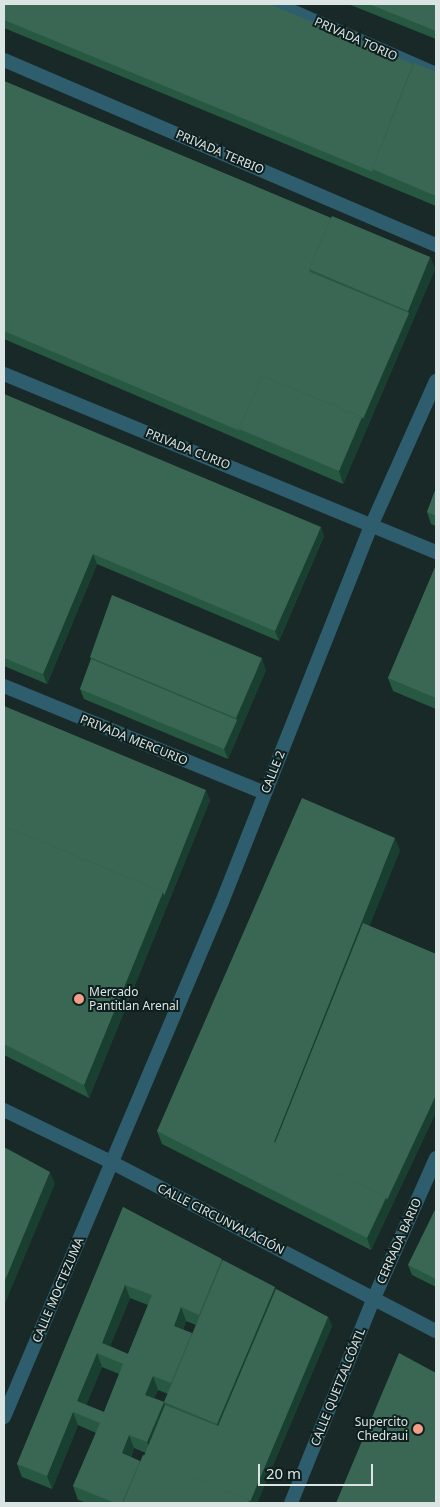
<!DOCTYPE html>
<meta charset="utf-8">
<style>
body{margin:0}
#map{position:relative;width:440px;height:1507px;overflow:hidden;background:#182928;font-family:"Noto Sans",sans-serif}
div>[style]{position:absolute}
.minor>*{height:14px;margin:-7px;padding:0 7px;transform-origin:7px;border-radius:7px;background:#2e5d6e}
.wall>*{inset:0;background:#275841}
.shaded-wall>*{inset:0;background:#193f30}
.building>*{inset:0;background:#3a6753}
.dots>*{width:14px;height:14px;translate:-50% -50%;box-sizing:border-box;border:2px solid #0f1f1e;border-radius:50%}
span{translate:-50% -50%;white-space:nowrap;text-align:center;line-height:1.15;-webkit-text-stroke:4px #0f1f1e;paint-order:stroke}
.street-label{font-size:12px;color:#dae4e3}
.poi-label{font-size:12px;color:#dae4e3}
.left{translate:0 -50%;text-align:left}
.right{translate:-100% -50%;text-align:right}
.frame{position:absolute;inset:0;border:5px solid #dae4e3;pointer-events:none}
.scale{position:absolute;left:258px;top:1464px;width:115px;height:22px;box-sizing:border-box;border:2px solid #dae4e3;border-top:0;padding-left:6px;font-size:15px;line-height:18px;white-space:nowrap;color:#dae4e3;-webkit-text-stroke:4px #0f1f1e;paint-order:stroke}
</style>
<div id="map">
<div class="minor">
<div style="left:276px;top:4px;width:175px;rotate:23.6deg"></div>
<div style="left:4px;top:60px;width:470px;rotate:23.2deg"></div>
<div style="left:4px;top:374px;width:467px;rotate:22.4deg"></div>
<div style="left:4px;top:686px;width:282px;rotate:22.3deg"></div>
<div style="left:4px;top:1110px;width:119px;rotate:25.9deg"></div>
<div style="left:111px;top:1162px;width:366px;rotate:27.5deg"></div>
<div style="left:4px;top:1417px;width:559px;rotate:-67.06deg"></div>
<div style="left:222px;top:902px;width:407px;rotate:-68.4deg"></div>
<div style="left:372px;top:524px;width:157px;rotate:-65.9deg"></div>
<div style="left:291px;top:1503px;width:221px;rotate:-68deg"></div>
<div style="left:374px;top:1298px;width:153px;rotate:-66.1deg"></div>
</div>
<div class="wall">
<div style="clip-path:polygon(4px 4px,413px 64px,436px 72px,436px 206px,4px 28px)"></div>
<div style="clip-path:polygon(348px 4px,436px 4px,436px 39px)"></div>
<div style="clip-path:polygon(4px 81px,331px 218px,430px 257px,435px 269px,343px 484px,4px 339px)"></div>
<div style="clip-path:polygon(4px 394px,324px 536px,279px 641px,97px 564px,47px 684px,4px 666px)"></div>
<div style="clip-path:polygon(436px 488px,436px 526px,431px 524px,427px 512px)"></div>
<div style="clip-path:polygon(436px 565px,436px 709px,393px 691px,388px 678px)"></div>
<div style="clip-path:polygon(90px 657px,266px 670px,228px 759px,84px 699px,80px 689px,91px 659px)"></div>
<div style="clip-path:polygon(4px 706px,210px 800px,89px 1098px,4px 1055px)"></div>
<div style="clip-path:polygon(400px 850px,369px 926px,436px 954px,436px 1112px,371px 1250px,162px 1144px,157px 1131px)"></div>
<div style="clip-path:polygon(evenodd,123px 1207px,328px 1317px,332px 1326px,257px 1503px,87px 1503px,78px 1500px,73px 1486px,96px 1433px,78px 1425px,52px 1489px,22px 1477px,17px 1464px,123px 1207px,130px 1298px,148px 1305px,128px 1354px,110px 1346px,130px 1298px,123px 1207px,186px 1321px,196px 1325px,192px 1334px,183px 1330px,186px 1321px,123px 1207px,102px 1367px,119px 1374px,104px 1412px,86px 1405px,102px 1367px,123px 1207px,158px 1390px,168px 1394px,164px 1402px,165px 1406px,164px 1402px,154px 1398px,158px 1390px,123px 1207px,134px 1448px,146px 1453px,140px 1462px,131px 1457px,134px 1448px)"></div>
<div style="clip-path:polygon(436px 1208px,436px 1287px,412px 1275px,408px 1265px)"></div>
</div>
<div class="shaded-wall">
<div style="clip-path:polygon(430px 257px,435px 269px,412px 323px,408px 311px)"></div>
<div style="clip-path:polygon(409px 313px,412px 323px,343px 484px,339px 471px,362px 417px)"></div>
<div style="clip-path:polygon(321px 527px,324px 536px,279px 641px,275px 631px)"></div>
<div style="clip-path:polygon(93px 554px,97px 564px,47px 684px,43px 674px)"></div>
<div style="clip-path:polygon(262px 658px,266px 670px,228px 759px,224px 749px,237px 720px,236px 718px)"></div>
<div style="clip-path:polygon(206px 790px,210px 800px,89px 1098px,84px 1085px,163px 892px)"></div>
<div style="clip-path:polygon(395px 838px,400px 850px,281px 1148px,274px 1142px)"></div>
<div style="clip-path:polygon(436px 1095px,436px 1112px,371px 1250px,367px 1238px)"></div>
<div style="clip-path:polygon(50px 1172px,55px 1184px,4px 1306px,4px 1283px)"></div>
<div style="clip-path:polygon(125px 1285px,130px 1298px,106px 1356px,102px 1343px)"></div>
<div style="clip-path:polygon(275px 1287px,280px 1299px,221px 1436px,217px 1424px)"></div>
<div style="clip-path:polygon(181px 1307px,186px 1321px,179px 1340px,174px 1326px)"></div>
<div style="clip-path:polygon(328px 1317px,332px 1326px,257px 1503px,248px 1503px)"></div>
<div style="clip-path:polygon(97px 1353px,102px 1367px,82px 1415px,77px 1401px)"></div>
<div style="clip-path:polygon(153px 1376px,158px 1390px,150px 1408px,145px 1395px)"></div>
<div style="clip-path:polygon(164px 1402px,169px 1416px,152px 1456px,147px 1442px)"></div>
<div style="clip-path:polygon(73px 1412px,78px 1425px,52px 1489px,47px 1476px)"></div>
<div style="clip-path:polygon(129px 1435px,134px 1448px,127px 1466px,122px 1453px)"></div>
</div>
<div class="building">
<div style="clip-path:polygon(4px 4px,269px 4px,413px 64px,372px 169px,373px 172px,4px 20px)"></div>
<div style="clip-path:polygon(369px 4px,436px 4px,436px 31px)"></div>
<div style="clip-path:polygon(414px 63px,436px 72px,436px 196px,372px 169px)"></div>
<div style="clip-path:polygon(4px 81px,331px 218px,309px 269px,310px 272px,409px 313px,363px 419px,362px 417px,262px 376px,239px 429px,240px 431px,4px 331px)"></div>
<div style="clip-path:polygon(332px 216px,430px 257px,408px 311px,309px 269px)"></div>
<div style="clip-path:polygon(262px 376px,362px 417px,339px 471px,239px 429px)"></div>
<div style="clip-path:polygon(4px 394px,321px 527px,275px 631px,93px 554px,43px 674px,4px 658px)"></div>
<div style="clip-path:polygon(436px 488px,436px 516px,427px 512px)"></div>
<div style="clip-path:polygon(436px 565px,436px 698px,388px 678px)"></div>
<div style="clip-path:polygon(112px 595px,262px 658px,236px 718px,90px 657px)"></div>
<div style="clip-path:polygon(91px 659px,237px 720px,224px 749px,80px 689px)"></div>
<div style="clip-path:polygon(4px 706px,206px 790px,164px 896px,163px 892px,4px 826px)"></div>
<div style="clip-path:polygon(302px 798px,395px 838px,274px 1142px,386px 1197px,367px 1238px,157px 1131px)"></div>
<div style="clip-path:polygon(4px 826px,163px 892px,84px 1085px,4px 1044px)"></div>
<div style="clip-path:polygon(363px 923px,436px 954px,436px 1095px,387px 1200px,386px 1197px,275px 1143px)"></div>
<div style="clip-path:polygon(4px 1147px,50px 1172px,4px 1283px)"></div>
<div style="clip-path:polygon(evenodd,123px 1207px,222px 1259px,199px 1315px,181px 1307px,174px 1326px,192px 1333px,171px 1383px,153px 1376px,145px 1395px,164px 1402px,147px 1442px,129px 1435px,122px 1453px,140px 1461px,122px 1503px,115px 1503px,73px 1486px,100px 1423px,73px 1412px,47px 1476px,17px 1464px,123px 1207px,125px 1285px,152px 1295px,128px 1354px,102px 1343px,125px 1285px,123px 1207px,97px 1353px,123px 1364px,104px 1412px,77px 1401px,97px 1353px)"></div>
<div style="clip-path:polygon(436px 1208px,436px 1279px,408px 1265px)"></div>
<div style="clip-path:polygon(223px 1260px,275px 1287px,217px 1424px,164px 1402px)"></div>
<div style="clip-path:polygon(276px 1289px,328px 1317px,250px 1502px,249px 1500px,144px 1456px,165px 1405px,218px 1426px)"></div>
<div style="clip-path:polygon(399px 1353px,436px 1373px,436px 1503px,336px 1503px)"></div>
<div style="clip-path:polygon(143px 1455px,249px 1500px,248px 1503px,123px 1503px)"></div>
</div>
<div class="dots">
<div style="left:79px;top:999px;background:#f49e8a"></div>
<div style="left:418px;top:1429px;background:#f49e8a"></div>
</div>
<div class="street-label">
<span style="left:356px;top:39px;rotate:24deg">PRIVADA TORIO</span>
<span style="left:220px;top:152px;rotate:23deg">PRIVADA TERBIO</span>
<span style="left:188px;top:449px;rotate:22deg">PRIVADA CURIO</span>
<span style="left:134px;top:740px;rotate:22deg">PRIVADA MERCURIO</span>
<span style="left:273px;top:772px;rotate:-68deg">CALLE 2</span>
<span style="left:221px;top:1219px;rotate:27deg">CALLE CIRCUNVALACIÓN</span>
<span style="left:399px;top:1241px;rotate:-66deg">CERRADA BARIO</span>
<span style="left:58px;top:1290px;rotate:-67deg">CALLE MOCTEZUMA</span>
<span style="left:338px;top:1387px;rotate:-68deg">CALLE QUETZALCÓATL</span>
</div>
<div class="poi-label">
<span class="left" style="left:89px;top:999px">Mercado<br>Pantitlan Arenal</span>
<span class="right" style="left:408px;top:1429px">Supercito<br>Chedraui</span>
</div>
<div class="frame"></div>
<div class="scale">20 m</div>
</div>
